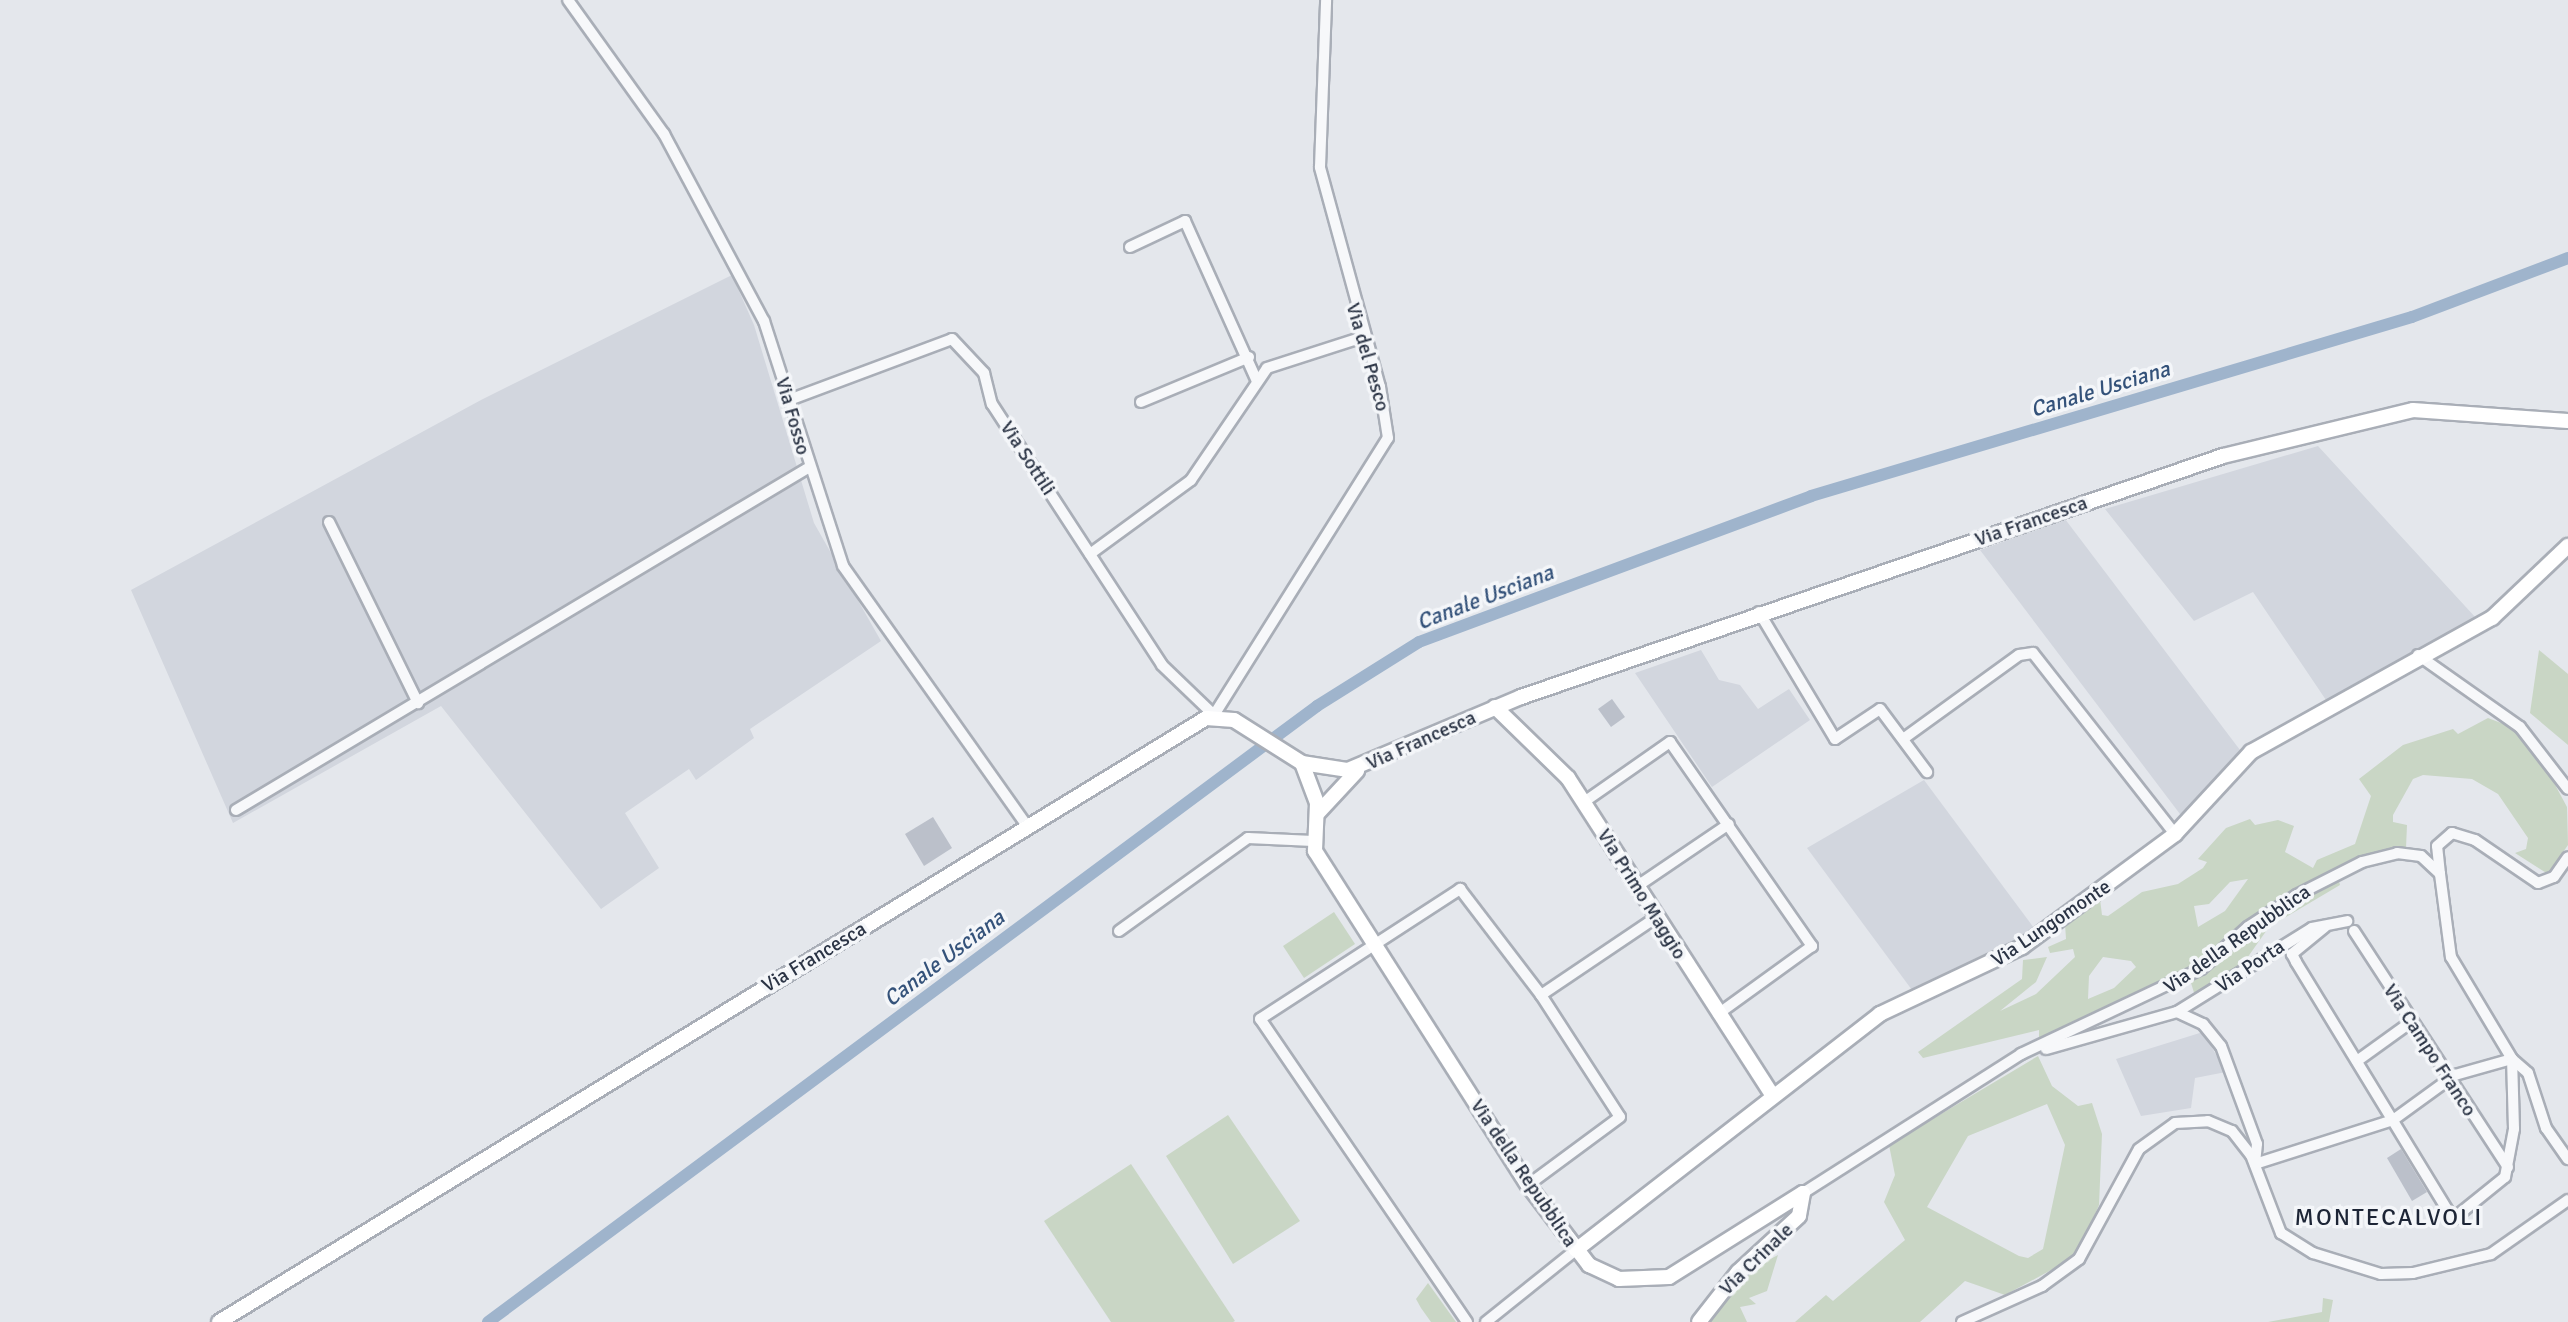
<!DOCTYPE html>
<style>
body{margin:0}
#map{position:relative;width:2568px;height:1322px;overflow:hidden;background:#e4e7ec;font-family:Signika,sans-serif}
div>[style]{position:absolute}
.built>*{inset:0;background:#d2d6de}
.green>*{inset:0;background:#c9d6c5}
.canal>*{height:12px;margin:-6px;padding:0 6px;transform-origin:6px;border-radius:6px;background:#9fb4cc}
.building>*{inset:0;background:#bbc0ca}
.roads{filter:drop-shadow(2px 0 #a9aeb7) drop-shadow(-2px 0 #a9aeb7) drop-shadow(0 2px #a9aeb7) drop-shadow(0 -2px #a9aeb7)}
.street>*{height:10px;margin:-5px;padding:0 5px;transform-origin:5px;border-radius:5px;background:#f7f8fa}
.secondary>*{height:14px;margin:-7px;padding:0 7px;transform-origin:7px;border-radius:7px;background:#fff}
span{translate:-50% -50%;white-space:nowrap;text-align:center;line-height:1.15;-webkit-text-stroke:7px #f4f6f9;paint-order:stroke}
.street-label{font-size:20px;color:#2b3445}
.water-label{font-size:22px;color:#34527a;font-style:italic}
.quarter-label{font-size:24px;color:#1d2536;letter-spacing:2px}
</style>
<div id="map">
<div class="built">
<div style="clip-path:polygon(732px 275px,754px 325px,814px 523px,881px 641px,750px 729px,754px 738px,696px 780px,689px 769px,625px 813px,659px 868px,601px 909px,441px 706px,233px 823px,131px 590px,481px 400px)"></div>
<div style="clip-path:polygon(2318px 446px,2476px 618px,2326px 700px,2253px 592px,2194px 621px,2105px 509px)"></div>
<div style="clip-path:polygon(2065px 519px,2240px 750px,2183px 818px,1980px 550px)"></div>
<div style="clip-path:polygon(1701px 650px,1719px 680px,1740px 685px,1758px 709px,1789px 689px,1810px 720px,1712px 787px,1635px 673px)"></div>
<div style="clip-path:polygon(1924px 780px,2034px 928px,2000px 952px,1912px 990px,1807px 848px)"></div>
<div style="clip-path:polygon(2203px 1032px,2226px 1072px,2195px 1078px,2191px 1108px,2141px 1116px,2116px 1059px)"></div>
</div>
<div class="green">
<div style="clip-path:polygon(2539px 650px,2568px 674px,2568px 745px,2530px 713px)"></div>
<div style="clip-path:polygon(evenodd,2488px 718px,2514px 728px,2539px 755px,2567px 807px,2568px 845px,2548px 874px,2515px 853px,2526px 849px,2528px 838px,2498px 794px,2472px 779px,2423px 775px,2413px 779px,2393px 815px,2393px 822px,2407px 825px,2406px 848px,2336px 869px,2340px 885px,2269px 927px,2245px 961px,2195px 996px,2188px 973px,2039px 1039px,2039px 1030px,1923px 1058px,1918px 1052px,2022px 979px,2023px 960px,2047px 957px,2036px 982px,2000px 1011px,2036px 994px,2075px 957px,2073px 949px,2050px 953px,2048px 947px,2066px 939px,2065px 924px,2100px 899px,2102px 915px,2108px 916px,2142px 892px,2178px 884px,2203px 868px,2207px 862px,2198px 859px,2226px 828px,2250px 819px,2255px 825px,2278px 820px,2294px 826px,2285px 852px,2313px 868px,2317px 860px,2355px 844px,2371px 796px,2359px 779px,2403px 745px,2453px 729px,2458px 734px,2488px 718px,2248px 879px,2225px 911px,2198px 927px,2194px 906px,2209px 904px,2230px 882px,2248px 879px,2488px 718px,2103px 957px,2131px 961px,2136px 967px,2114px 988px,2088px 999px,2089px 976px,2103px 957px)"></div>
<div style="clip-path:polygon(1334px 912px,1355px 944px,1304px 978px,1283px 946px)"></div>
<div style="clip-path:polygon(evenodd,2038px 1056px,2052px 1086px,2078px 1106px,2092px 1103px,2102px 1134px,2099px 1205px,2077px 1256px,2005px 1295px,1965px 1281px,1920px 1322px,1795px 1322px,1826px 1295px,1833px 1301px,1905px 1240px,1884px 1202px,1895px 1175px,1889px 1145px,2038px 1056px,2047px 1104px,2065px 1145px,2043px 1249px,2028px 1258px,2019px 1256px,1927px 1207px,1968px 1136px,2047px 1104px)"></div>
<div style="clip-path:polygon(1228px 1115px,1300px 1221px,1233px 1264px,1166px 1156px)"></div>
<div style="clip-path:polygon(1131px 1164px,1235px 1321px,1233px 1322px,1111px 1322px,1044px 1221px)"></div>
<div style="clip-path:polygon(1778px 1255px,1767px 1291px,1749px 1298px,1756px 1304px,1740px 1307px,1747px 1322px,1708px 1322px,1751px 1269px)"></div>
<div style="clip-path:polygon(1428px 1283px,1456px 1322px,1431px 1322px,1421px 1308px,1416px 1299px)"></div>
<div style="clip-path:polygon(2323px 1298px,2333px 1300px,2329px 1322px,2268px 1322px,2322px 1312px)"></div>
</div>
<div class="canal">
<div style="left:488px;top:1322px;width:1033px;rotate:-36.61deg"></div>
<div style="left:1317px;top:706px;width:120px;rotate:-32.1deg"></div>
<div style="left:1419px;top:642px;width:418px;rotate:-20.4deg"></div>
<div style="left:1811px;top:496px;width:627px;rotate:-16.59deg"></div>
<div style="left:2412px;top:317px;width:167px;rotate:-20.7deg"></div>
</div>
<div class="building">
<div style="clip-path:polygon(1612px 699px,1625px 717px,1611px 727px,1598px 709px)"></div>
<div style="clip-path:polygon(933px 817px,952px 848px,924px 866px,905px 834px)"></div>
<div style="clip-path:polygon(2401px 1149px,2427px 1192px,2412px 1201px,2387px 1158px)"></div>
</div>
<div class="roads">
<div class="street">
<div style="left:568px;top:0;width:165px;rotate:54.4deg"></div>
<div style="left:664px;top:134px;width:212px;rotate:61.9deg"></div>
<div style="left:764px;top:321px;width:257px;rotate:72.1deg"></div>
<div style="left:843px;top:566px;width:319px;rotate:54.7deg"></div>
<div style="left:1130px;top:247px;width:61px;rotate:-25.3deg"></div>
<div style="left:1185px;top:221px;width:175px;rotate:65.8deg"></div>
<div style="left:789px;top:400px;width:174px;rotate:-20.5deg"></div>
<div style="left:952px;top:339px;width:47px;rotate:46.7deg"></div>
<div style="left:984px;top:373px;width:32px;rotate:76deg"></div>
<div style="left:992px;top:404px;width:311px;rotate:56.9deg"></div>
<div style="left:1162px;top:665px;width:72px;rotate:43.9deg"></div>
<div style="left:1214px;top:715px;width:327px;rotate:-57.9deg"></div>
<div style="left:1388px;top:438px;width:52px;rotate:-98.9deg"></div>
<div style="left:1380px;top:387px;width:228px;rotate:-105.3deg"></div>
<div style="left:1320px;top:167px;width:167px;rotate:-87.9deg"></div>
<div style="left:1141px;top:402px;width:117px;rotate:-22.6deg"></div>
<div style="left:329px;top:522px;width:202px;rotate:63.8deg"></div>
<div style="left:1090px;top:554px;width:125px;rotate:-36.2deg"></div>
<div style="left:1191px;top:480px;width:135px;rotate:-55.8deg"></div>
<div style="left:1267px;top:368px;width:101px;rotate:-17.9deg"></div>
<div style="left:1759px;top:612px;width:148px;rotate:59.1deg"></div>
<div style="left:1835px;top:739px;width:54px;rotate:-33.7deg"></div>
<div style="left:1880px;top:709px;width:79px;rotate:53.3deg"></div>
<div style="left:2418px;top:655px;width:125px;rotate:35.2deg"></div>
<div style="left:2520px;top:727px;width:78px;rotate:52.3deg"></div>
<div style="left:1903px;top:739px;width:143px;rotate:-35.9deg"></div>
<div style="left:2019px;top:655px;width:14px;rotate:-8deg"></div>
<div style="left:2033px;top:653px;width:230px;rotate:51.9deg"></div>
<div style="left:1584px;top:802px;width:105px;rotate:-34.9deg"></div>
<div style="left:1670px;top:742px;width:249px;rotate:55.2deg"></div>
<div style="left:1812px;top:946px;width:116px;rotate:144.1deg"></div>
<div style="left:236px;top:810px;width:666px;rotate:-30.88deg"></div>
<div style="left:2440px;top:874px;width:28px;rotate:-96deg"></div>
<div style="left:2437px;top:846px;width:20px;rotate:-41deg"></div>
<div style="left:2452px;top:833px;width:24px;rotate:17deg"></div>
<div style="left:2475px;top:840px;width:76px;rotate:34.3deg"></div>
<div style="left:2538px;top:883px;width:17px;rotate:-21deg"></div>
<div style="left:2554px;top:877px;width:24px;rotate:-55deg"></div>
<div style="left:1636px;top:887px;width:112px;rotate:-34.1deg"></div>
<div style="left:2325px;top:927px;width:43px;rotate:140.7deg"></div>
<div style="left:2292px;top:954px;width:9px;rotate:63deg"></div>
<div style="left:2296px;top:962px;width:301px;rotate:58.6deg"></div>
<div style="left:2453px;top:1219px;width:67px;rotate:-38.9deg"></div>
<div style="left:2505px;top:1177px;width:49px;rotate:-79.4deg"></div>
<div style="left:2514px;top:1129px;width:70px;rotate:-91.6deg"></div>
<div style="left:1119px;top:931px;width:159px;rotate:-35.8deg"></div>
<div style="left:1248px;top:838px;width:65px;rotate:2.6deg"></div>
<div style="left:2354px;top:931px;width:282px;rotate:56.9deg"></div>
<div style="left:1541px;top:995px;width:138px;rotate:-34deg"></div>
<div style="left:2177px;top:1012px;width:29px;rotate:25deg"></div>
<div style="left:2203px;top:1024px;width:28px;rotate:51deg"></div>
<div style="left:2221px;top:1046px;width:104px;rotate:69.8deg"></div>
<div style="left:2257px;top:1144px;width:20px;rotate:96deg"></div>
<div style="left:2046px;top:1049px;width:136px;rotate:-15.8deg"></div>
<div style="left:2177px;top:1012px;width:159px;rotate:-31.9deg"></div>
<div style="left:2312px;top:928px;width:36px;rotate:-11deg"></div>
<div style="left:2357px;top:1061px;width:67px;rotate:-35.8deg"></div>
<div style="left:2255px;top:1164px;width:145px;rotate:-17.7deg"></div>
<div style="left:2393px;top:1120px;width:77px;rotate:-36deg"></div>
<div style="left:2455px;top:1075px;width:59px;rotate:-15.7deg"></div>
<div style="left:1803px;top:1193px;width:259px;rotate:-32.5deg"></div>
<div style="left:2021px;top:1054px;width:199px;rotate:-25.3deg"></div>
<div style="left:2201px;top:969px;width:63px;rotate:-41.8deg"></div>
<div style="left:2248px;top:927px;width:59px;rotate:-33.1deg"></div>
<div style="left:2297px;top:895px;width:73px;rotate:-26.9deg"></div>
<div style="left:2362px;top:862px;width:36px;rotate:-14deg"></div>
<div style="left:2397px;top:853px;width:24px;rotate:7deg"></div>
<div style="left:2421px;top:856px;width:26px;rotate:43deg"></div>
<div style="left:2440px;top:874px;width:84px;rotate:82.5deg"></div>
<div style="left:2451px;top:957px;width:119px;rotate:59.1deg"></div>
<div style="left:2512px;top:1059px;width:21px;rotate:41deg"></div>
<div style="left:2528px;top:1073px;width:58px;rotate:71.9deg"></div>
<div style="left:2546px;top:1128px;width:38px;rotate:55deg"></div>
<div style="left:1467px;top:1322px;width:367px;rotate:-124.3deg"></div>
<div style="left:1260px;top:1019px;width:239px;rotate:-33deg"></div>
<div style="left:1460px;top:889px;width:133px;rotate:52.6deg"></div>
<div style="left:1541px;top:995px;width:145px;rotate:57.1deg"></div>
<div style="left:1620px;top:1117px;width:114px;rotate:143.5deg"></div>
<div style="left:1486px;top:1322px;width:115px;rotate:-38.7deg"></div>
<div style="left:1962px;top:1322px;width:88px;rotate:-24.2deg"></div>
<div style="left:2042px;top:1286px;width:46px;rotate:-36.1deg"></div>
<div style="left:2079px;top:1259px;width:125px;rotate:-61.4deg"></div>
<div style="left:2139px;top:1149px;width:44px;rotate:-35.8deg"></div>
<div style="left:2175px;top:1123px;width:33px;rotate:-3deg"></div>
<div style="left:2208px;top:1121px;width:26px;rotate:23deg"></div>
<div style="left:2232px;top:1131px;width:31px;rotate:52deg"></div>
<div style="left:2251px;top:1155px;width:84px;rotate:69deg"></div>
<div style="left:2281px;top:1233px;width:38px;rotate:32deg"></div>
<div style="left:2313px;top:1253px;width:71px;rotate:17.2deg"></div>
<div style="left:2381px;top:1274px;width:32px;rotate:-2deg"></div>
<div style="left:2413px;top:1273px;width:80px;rotate:-13.7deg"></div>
<div style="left:2491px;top:1254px;width:94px;rotate:-35deg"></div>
</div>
<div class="secondary">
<div style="left:1495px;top:707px;width:102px;rotate:44.2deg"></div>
<div style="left:1568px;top:778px;width:376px;rotate:57.2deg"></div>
<div style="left:1302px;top:763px;width:43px;rotate:69.4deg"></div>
<div style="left:1317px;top:803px;width:48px;rotate:92.4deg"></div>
<div style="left:1315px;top:851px;width:396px;rotate:57.5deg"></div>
<div style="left:1528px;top:1185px;width:101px;rotate:52.7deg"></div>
<div style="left:1589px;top:1265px;width:33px;rotate:25deg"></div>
<div style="left:1619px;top:1279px;width:50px;rotate:-2.3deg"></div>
<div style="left:1669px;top:1277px;width:158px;rotate:-32.1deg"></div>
<div style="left:1803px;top:1193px;width:23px;rotate:100deg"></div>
<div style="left:1799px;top:1216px;width:83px;rotate:137.4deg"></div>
<div style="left:1738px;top:1272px;width:63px;rotate:128deg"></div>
<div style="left:1317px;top:814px;width:59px;rotate:-47.1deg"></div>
<div style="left:1576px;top:1250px;width:385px;rotate:-37.8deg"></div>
<div style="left:1880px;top:1014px;width:157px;rotate:-25.3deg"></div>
<div style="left:2022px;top:947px;width:190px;rotate:-36.4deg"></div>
<div style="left:2175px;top:834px;width:112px;rotate:-47.2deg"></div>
<div style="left:2251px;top:752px;width:276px;rotate:-29.1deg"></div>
<div style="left:2492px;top:618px;width:105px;rotate:-43.5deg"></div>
<div style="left:219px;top:1322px;width:1157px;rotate:-31.46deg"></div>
<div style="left:1206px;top:718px;width:28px;rotate:4deg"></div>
<div style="left:1234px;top:720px;width:80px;rotate:32.3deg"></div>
<div style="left:1302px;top:763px;width:47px;rotate:8.7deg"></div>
<div style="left:1348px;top:770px;width:188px;rotate:-22.9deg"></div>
<div style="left:1521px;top:697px;width:742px;rotate:-18.95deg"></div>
<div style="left:2223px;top:456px;width:195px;rotate:-13.6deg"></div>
<div style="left:2413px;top:410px;width:155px;rotate:4.1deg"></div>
</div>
</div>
<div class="street-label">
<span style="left:1368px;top:357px;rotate:74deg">Via del Pesco</span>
<span style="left:793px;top:416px;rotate:74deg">Via Fosso</span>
<span style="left:1028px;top:458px;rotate:57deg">Via Sottili</span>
<span style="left:2031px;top:521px;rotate:-19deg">Via Francesca</span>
<span style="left:1421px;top:740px;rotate:-24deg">Via Francesca</span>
<span style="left:1642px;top:894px;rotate:58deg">Via Primo Maggio</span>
<span style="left:2051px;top:923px;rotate:-34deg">Via Lungomonte</span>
<span style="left:2237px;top:939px;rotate:-35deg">Via della Repubblica</span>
<span style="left:814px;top:957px;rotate:-31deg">Via Francesca</span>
<span style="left:2250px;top:966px;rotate:-34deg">Via Porta</span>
<span style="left:2430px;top:1050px;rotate:57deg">Via Campo Franco</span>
<span style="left:1524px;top:1173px;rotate:56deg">Via della Repubblica</span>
<span style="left:1756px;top:1259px;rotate:-44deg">Via Crinale</span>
</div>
<div class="water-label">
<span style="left:2100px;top:389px;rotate:-17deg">Canale Usciana</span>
<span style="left:1485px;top:597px;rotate:-21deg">Canale Usciana</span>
<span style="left:944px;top:958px;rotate:-37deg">Canale Usciana</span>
</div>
<div class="quarter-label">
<span style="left:2389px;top:1218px">MONTECALVOLI</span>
</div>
</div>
